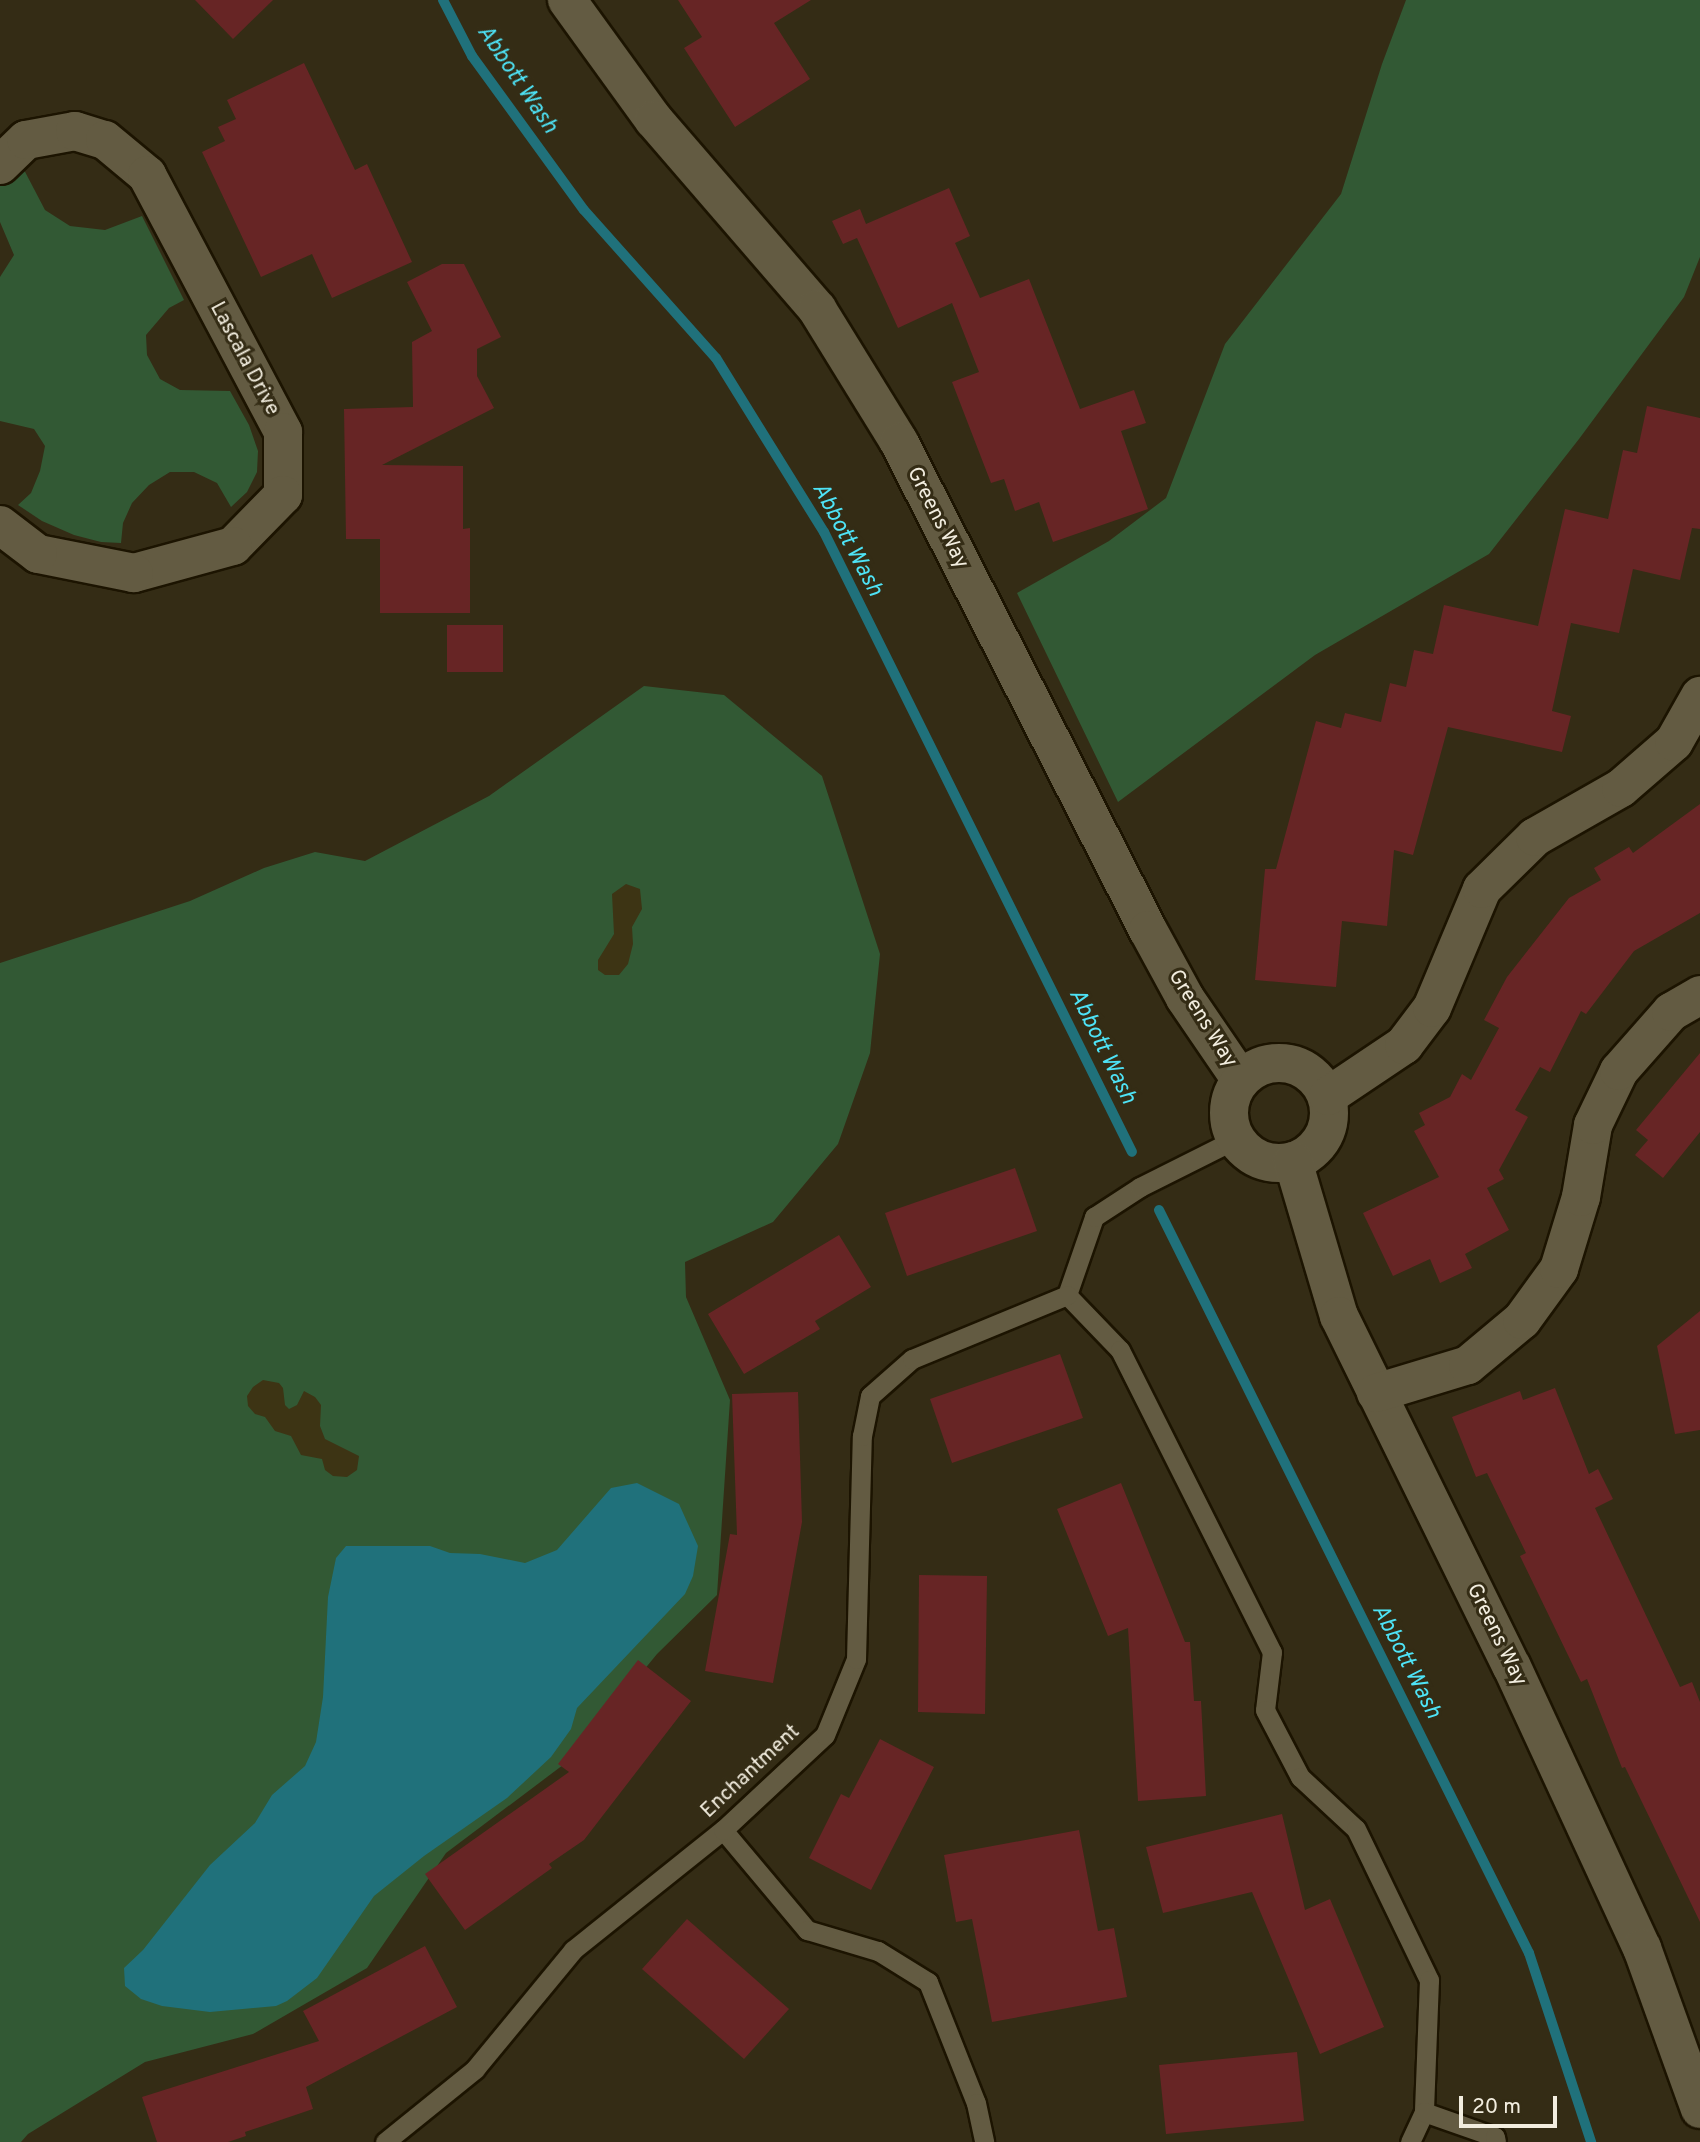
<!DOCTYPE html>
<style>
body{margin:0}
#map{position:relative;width:1700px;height:2142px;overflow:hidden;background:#342c15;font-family:Overpass,sans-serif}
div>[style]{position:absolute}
.green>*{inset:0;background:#325934}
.sand>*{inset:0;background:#3d3414}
.water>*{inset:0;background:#20717b}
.stream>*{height:10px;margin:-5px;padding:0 5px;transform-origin:5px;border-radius:5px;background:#20717b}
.building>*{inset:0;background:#672525}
.roads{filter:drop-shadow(2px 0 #1c1401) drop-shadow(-2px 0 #1c1401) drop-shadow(0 2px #1c1401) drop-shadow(0 -2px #1c1401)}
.service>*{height:19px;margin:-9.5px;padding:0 9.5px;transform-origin:9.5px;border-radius:9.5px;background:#635b42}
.minor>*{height:38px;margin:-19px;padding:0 19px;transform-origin:19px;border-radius:19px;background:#635b42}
.minor>.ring{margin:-19px;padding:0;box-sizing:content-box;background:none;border:38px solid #635b42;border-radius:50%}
span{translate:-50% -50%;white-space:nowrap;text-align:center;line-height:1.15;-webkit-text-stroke:6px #342c15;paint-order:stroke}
.street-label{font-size:21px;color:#f2eddf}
.water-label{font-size:23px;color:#4ee3f6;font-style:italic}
.scale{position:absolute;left:1459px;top:2096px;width:98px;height:32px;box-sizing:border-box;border:4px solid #f2eddf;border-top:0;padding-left:9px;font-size:21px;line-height:24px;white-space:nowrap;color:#f2eddf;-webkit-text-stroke:5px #342c15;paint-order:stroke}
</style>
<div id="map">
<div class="green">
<div style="clip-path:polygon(1406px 0,1700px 0,1700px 257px,1684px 297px,1579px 439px,1489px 554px,1315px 655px,1118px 802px,1017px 593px,1109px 541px,1166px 498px,1225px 344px,1341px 194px,1382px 64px)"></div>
<div style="clip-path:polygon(22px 166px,45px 210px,70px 226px,105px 230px,142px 216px,184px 300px,169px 308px,146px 335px,147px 355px,160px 379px,180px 390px,230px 391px,249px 425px,258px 451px,257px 472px,247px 492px,231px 507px,217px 483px,194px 472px,170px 472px,149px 485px,132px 503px,123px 523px,121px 543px,101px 542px,74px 535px,42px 521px,18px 505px,31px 493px,40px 471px,45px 446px,34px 429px,0 421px,0 277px,14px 255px,0 222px,0 186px)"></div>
<div style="clip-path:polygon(644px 686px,724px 695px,822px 776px,880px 954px,870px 1053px,838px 1144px,773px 1222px,685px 1262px,686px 1297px,730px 1400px,717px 1595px,657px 1654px,571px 1759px,446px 1853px,367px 1968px,253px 2034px,145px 2062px,28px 2134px,21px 2142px,0 2142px,0 963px,190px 901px,264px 868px,315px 852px,365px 861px,489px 796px)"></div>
</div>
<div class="sand">
<div style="clip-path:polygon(626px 884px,640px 889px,642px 909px,632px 927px,633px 944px,628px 964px,619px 975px,605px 975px,598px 970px,598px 960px,614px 934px,612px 894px)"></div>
<div style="clip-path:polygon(263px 1380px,279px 1383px,283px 1388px,285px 1405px,289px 1409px,297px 1405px,304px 1391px,315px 1397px,321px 1405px,320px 1426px,325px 1439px,359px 1456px,357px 1470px,347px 1477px,333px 1476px,325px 1470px,322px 1459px,301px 1455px,291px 1436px,275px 1431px,265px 1417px,255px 1414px,248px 1406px,247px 1396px,253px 1387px)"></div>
</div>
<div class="water">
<div style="clip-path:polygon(637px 1483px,679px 1504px,698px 1546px,693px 1576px,685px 1594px,577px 1708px,571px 1729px,551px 1757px,507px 1798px,424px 1856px,374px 1896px,317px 1978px,287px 2001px,276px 2006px,210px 2012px,162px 2006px,141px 1999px,125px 1986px,124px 1968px,143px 1950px,210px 1865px,255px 1823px,272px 1795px,305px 1766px,316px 1742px,323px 1697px,328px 1597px,336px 1558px,346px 1546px,430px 1546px,450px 1553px,480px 1554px,525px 1563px,557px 1550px,611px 1488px)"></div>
</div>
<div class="stream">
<div style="left:443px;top:0;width:63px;rotate:62.6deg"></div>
<div style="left:472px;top:56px;width:190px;rotate:54deg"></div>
<div style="left:584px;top:210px;width:198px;rotate:48.3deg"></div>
<div style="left:716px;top:358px;width:205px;rotate:58.2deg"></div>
<div style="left:824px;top:532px;width:692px;rotate:63.58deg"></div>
<div style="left:1159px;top:1210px;width:830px;rotate:63.53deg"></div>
<div style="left:1529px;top:1953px;width:199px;rotate:71.8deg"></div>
</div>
<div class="building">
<div style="clip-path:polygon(195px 0,273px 0,233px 39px)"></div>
<div style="clip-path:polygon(678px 0,811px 0,774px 23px,810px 79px,735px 127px,684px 48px,702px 37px)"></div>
<div style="clip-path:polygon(304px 63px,355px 170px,367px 164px,412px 262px,332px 298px,312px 254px,261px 277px,202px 152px,225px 141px,218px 127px,236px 119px,227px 100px)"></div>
<div style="clip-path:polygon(949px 188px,970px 236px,955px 243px,980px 298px,1029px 279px,1080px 409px,1134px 390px,1146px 423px,1121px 431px,1148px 509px,1053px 542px,1039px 502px,1015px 511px,1004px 479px,991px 483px,952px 382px,979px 372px,952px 303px,898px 328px,857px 238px,843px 244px,832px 221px,860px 209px,866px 224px)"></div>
<div style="clip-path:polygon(442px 264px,464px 264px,501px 337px,477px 349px,477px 376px,494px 408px,382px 465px,463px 466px,463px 529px,470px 528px,470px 613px,380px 613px,380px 539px,346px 539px,344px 409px,413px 407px,412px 342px,432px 331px,407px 282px)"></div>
<div style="clip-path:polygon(1647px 406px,1700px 418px,1700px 529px,1692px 528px,1680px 580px,1633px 569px,1619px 633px,1571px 623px,1552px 711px,1571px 716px,1562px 752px,1448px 727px,1413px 855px,1394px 850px,1387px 926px,1342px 921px,1336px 987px,1255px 980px,1265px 869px,1276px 869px,1316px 721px,1341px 728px,1345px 713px,1381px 722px,1390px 683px,1406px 687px,1414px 650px,1433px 654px,1444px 605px,1538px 626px,1565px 509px,1608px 519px,1623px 450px,1637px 453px)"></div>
<div style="clip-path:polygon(447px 625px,503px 625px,503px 672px,447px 672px)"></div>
<div style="clip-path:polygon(1700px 804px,1700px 913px,1634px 951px,1586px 1014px,1581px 1011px,1550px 1072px,1540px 1067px,1515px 1110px,1528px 1117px,1499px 1170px,1504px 1179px,1487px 1188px,1509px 1230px,1465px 1254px,1472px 1268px,1440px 1283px,1430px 1259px,1393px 1276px,1363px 1213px,1439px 1177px,1414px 1131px,1425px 1125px,1419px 1113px,1450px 1097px,1462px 1074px,1471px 1080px,1499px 1028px,1484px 1020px,1507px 977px,1569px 898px,1601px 880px,1594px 868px,1629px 847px,1633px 853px)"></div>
<div style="clip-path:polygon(1700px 1053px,1700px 1132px,1663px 1178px,1635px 1155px,1648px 1140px,1636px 1130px)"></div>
<div style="clip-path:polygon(1015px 1168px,1037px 1231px,907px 1276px,885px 1213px)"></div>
<div style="clip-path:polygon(839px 1235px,871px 1287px,815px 1321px,820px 1329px,744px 1374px,708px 1314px)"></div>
<div style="clip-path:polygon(1700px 1311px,1700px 1430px,1675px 1434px,1657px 1346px)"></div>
<div style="clip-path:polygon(1060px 1354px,1083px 1418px,952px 1463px,930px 1399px)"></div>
<div style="clip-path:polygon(1555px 1388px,1589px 1474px,1598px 1469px,1613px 1499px,1595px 1508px,1680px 1687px,1692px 1682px,1700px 1702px,1700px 1922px,1625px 1767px,1622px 1768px,1587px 1679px,1581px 1682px,1520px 1556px,1526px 1553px,1487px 1473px,1476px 1477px,1452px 1417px,1520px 1391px,1523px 1400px)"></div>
<div style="clip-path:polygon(798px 1392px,802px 1522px,773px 1683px,705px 1671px,730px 1534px,737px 1535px,732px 1394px)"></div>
<div style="clip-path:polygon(1121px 1483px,1185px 1642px,1190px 1642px,1194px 1701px,1201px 1701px,1206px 1796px,1138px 1801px,1128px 1628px,1108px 1636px,1057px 1509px)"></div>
<div style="clip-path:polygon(919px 1575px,987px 1576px,985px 1714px,918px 1712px)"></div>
<div style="clip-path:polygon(638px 1660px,691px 1701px,584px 1840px,549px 1864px,552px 1868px,465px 1930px,425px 1874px,569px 1772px,558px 1764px)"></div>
<div style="clip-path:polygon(880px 1739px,934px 1767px,871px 1890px,809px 1858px,841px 1794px,849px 1798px)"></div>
<div style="clip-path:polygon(1282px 1814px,1305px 1910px,1330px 1899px,1384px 2027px,1320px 2054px,1252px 1892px,1163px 1913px,1146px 1847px)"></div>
<div style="clip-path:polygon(1079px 1830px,1098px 1931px,1114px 1928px,1127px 1997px,992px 2022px,972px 1919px,956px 1922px,944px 1855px)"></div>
<div style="clip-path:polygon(687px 1919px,789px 2009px,744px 2059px,642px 1969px)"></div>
<div style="clip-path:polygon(425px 1946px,457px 2007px,306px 2087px,313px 2109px,245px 2132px,246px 2136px,228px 2142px,157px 2142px,142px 2097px,319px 2041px,303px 2011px)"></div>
<div style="clip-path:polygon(1297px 2052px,1304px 2121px,1166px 2134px,1159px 2065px)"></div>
</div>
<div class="roads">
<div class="service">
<div style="left:1067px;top:1295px;width:76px;rotate:46.1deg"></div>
<div style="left:1120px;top:1350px;width:338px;rotate:63.3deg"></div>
<div style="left:1272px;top:1652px;width:58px;rotate:96.9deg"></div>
<div style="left:1265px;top:1710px;width:76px;rotate:62.4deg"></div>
<div style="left:1300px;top:1777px;width:76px;rotate:42.9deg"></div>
<div style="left:1356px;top:1829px;width:168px;rotate:64.2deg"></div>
<div style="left:1429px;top:1980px;width:132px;rotate:92.2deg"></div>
<div style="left:1424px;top:2112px;width:33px;rotate:115deg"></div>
<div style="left:1067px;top:1295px;width:83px;rotate:-70.9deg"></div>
<div style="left:1094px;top:1217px;width:55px;rotate:-33.1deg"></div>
<div style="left:1140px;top:1187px;width:107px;rotate:-26.6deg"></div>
<div style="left:723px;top:1830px;width:131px;rotate:50deg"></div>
<div style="left:807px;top:1930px;width:74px;rotate:16.5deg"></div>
<div style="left:878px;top:1951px;width:59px;rotate:31.8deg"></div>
<div style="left:928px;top:1982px;width:130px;rotate:68.4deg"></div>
<div style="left:976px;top:2103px;width:40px;rotate:78deg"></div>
<div style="left:1424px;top:2112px;width:75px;rotate:19.4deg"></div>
<div style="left:1495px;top:2137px;width:5px;rotate:79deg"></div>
<div style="left:385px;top:2142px;width:116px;rotate:-39deg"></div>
<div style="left:475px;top:2069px;width:154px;rotate:-50.5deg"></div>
<div style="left:573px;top:1950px;width:192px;rotate:-38.7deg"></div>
<div style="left:723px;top:1830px;width:139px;rotate:-43deg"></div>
<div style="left:825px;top:1735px;width:82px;rotate:-67.8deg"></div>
<div style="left:856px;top:1659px;width:223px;rotate:-88.5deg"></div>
<div style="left:862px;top:1436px;width:41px;rotate:-78.7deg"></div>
<div style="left:870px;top:1396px;width:56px;rotate:-41.4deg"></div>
<div style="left:912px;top:1359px;width:168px;rotate:-22.4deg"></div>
</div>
<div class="minor">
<div style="left:567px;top:0;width:148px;rotate:54.1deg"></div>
<div style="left:654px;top:120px;width:250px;rotate:49.2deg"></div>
<div style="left:817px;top:309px;width:156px;rotate:58.3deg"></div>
<div style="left:899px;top:442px;width:548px;rotate:62.97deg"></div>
<div style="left:1148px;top:930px;width:77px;rotate:61.4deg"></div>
<div style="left:1185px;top:998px;width:99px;rotate:55.7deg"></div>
<div style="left:0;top:165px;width:36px;rotate:-44deg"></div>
<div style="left:26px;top:140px;width:50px;rotate:-10.4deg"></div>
<div style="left:75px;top:131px;width:31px;rotate:17deg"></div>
<div style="left:105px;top:140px;width:55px;rotate:39.8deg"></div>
<div style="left:147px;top:175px;width:291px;rotate:62.1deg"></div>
<div style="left:283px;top:432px;width:63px;rotate:90deg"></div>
<div style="left:283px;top:495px;width:71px;rotate:134.4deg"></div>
<div style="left:233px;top:546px;width:103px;rotate:164.7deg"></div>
<div style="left:134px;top:573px;width:98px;rotate:-168.8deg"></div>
<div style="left:38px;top:554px;width:48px;rotate:-142.7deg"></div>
<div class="ring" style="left:1229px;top:1063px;width:62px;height:62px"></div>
<div style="left:1328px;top:1096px;width:92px;rotate:-33.9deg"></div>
<div style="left:1404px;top:1045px;width:46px;rotate:-52.9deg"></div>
<div style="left:1432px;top:1008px;width:129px;rotate:-67.2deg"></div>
<div style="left:1482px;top:889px;width:74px;rotate:-44.5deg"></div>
<div style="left:1535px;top:837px;width:99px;rotate:-29.7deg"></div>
<div style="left:1621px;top:788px;width:70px;rotate:-41deg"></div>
<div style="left:1674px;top:742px;width:53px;rotate:-60.5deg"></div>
<div style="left:1293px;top:1161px;width:162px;rotate:73.5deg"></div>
<div style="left:1339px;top:1316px;width:391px;rotate:63.8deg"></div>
<div style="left:1512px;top:1667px;width:310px;rotate:65.2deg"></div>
<div style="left:1642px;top:1948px;width:171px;rotate:70.2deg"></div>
<div style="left:1376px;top:1393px;width:96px;rotate:-16.9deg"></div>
<div style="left:1468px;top:1365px;width:70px;rotate:-39.8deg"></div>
<div style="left:1522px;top:1320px;width:63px;rotate:-54deg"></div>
<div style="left:1559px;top:1269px;width:75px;rotate:-73deg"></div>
<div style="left:1581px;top:1197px;width:73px;rotate:-80.5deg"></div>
<div style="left:1593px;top:1125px;width:60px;rotate:-64.3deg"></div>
<div style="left:1619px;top:1071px;width:79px;rotate:-48.6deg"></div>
<div style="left:1671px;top:1012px;width:34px;rotate:-30deg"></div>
</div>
</div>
<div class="street-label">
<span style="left:244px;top:359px;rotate:62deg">Lascala Drive</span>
<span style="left:937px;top:518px;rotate:63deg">Greens Way</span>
<span style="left:1202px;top:1019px;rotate:58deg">Greens Way</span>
<span style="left:1496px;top:1635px;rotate:64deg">Greens Way</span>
<span style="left:751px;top:1772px;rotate:-43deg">Enchantment</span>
</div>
<div class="water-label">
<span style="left:516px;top:80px;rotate:56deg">Abbott Wash</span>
<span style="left:846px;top:540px;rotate:62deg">Abbott Wash</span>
<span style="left:1101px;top:1047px;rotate:64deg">Abbott Wash</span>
<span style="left:1405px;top:1662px;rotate:63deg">Abbott Wash</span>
</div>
<div class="scale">20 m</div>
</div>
